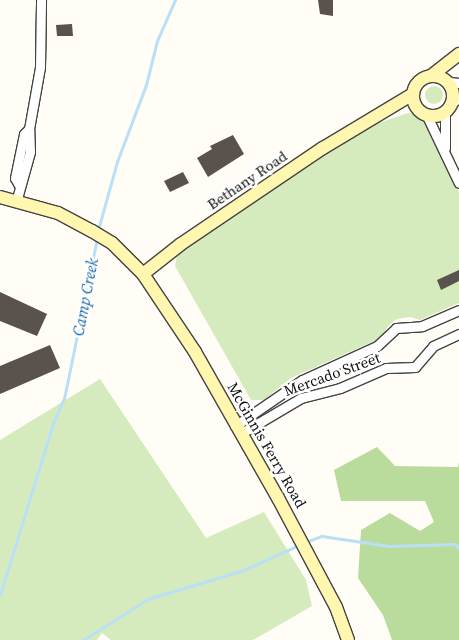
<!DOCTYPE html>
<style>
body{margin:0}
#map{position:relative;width:459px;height:640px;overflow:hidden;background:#fffdf5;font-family:"Source Serif 4",serif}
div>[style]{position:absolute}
.green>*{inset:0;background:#d5ebbd}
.round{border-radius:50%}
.forest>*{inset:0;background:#b9dc9c}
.stream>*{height:2.5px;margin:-1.25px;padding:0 1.25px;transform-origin:1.25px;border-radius:1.25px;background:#b9e0f7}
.building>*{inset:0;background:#5a524d}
.roads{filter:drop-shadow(1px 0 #444) drop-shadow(-1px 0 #444) drop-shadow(0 1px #444) drop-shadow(0 -1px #444)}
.street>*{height:9px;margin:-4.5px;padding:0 4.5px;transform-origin:4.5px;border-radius:4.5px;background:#fff}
.secondary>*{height:12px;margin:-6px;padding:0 6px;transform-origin:6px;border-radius:6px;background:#fff6b0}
.secondary>.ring{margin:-6px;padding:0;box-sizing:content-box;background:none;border:12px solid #fff6b0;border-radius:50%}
span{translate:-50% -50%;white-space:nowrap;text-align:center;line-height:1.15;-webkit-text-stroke:5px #fff;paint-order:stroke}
.street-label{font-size:15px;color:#111}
.water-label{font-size:16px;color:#1768a6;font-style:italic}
</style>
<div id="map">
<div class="green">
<div class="round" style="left:425px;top:86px;width:18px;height:18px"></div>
<div style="clip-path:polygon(408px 113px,419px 115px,431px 129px,459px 192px,459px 303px,420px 320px,410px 317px,397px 319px,388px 326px,381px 338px,291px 378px,264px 400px,251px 400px,175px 266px,177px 255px,361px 129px)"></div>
<div style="clip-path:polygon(100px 379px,206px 538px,264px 512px,306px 580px,312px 606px,253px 640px,111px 640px,102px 633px,97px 640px,0 640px,0 440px)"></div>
</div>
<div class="forest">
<div style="clip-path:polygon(377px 447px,395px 466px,458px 467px,459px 462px,459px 640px,392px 640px,383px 615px,358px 578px,361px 530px,390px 513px,420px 531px,434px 522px,425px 501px,341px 501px,334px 470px)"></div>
</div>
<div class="stream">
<div style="left:98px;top:230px;width:71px;rotate:-74.4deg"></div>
<div style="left:117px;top:162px;width:82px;rotate:-69.4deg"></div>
<div style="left:146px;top:85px;width:45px;rotate:-76deg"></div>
<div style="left:157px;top:41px;width:45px;rotate:-66.3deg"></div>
<div style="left:306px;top:542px;width:17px;rotate:-21deg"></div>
<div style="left:322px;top:536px;width:69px;rotate:8.4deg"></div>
<div style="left:390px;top:546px;width:65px;rotate:-1.8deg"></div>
<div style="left:455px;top:544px;width:6px;rotate:45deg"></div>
<div style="left:0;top:595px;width:182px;rotate:-72.8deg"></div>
<div style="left:54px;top:421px;width:24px;rotate:-66deg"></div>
<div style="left:64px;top:399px;width:164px;rotate:-78.4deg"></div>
<div style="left:83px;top:640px;width:77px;rotate:-32.2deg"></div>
<div style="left:148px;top:599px;width:100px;rotate:-16.8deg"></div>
<div style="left:244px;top:570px;width:60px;rotate:-24.4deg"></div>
</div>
<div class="building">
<div style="clip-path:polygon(318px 0,333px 0,333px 16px,320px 14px)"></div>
<div style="clip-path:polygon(72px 24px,73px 36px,57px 36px,56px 25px)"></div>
<div style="clip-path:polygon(233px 135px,244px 154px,208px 177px,197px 158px,212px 149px,210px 146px)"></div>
<div style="clip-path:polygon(183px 172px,189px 183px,170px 192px,164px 181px)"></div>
<div style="clip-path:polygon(459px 270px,459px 281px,441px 290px,437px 280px)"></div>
<div style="clip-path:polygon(0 292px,47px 314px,37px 336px,0 321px)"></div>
<div style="clip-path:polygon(50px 345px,60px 368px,0 394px,0 366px)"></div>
</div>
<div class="roads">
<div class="street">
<div style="left:449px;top:82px;width:10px;rotate:6deg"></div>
<div style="left:453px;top:102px;width:7px;rotate:-34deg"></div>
<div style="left:445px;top:113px;width:35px;rotate:90deg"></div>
<div style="left:427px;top:116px;width:74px;rotate:64.5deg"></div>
<div style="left:19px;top:185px;width:8px;rotate:-120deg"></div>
<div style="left:15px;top:178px;width:45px;rotate:-78.4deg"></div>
<div style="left:24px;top:134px;width:7px;rotate:-45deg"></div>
<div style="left:16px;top:202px;width:52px;rotate:-74.4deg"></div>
<div style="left:30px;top:152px;width:23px;rotate:-92deg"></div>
<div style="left:29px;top:129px;width:63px;rotate:-79.9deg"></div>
<div style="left:40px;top:67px;width:67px;rotate:-89.1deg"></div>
<div style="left:235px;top:426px;width:81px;rotate:-34.5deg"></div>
<div style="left:302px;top:380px;width:82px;rotate:-24.4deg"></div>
<div style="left:377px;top:346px;width:26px;rotate:-43deg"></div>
<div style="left:396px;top:328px;width:26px;rotate:-4deg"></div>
<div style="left:422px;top:326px;width:40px;rotate:-23.4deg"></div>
<div style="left:240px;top:434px;width:71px;rotate:-30.5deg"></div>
<div style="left:301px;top:398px;width:40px;rotate:-14.4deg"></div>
<div style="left:340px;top:388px;width:50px;rotate:-23.5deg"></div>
<div style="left:386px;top:368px;width:29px;rotate:-2deg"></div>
<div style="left:415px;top:367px;width:28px;rotate:-49deg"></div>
<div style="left:433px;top:346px;width:29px;rotate:-25deg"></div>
</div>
<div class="secondary">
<div class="ring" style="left:413px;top:76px;width:28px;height:28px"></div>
<div style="left:431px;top:76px;width:36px;rotate:-38deg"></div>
<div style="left:0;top:197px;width:60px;rotate:15.4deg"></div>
<div style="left:58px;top:213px;width:38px;rotate:28deg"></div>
<div style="left:92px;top:231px;width:23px;rotate:31deg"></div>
<div style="left:112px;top:243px;width:44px;rotate:45deg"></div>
<div style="left:143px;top:274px;width:94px;rotate:56.3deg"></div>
<div style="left:195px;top:352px;width:168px;rotate:60.4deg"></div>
<div style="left:278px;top:498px;width:123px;rotate:62deg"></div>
<div style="left:336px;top:607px;width:35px;rotate:70deg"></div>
<div style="left:143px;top:274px;width:48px;rotate:-38.3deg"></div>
<div style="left:181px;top:244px;width:171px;rotate:-34.1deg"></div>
<div style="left:323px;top:148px;width:105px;rotate:-31deg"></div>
</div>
</div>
<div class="street-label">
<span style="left:247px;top:180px;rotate:-34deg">Bethany Road</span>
<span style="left:332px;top:374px;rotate:-20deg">Mercado Street</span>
<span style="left:267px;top:445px;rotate:60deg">McGinnis Ferry Road</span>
</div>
<div class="water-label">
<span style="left:85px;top:297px;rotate:-79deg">Camp Creek</span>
</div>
</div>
